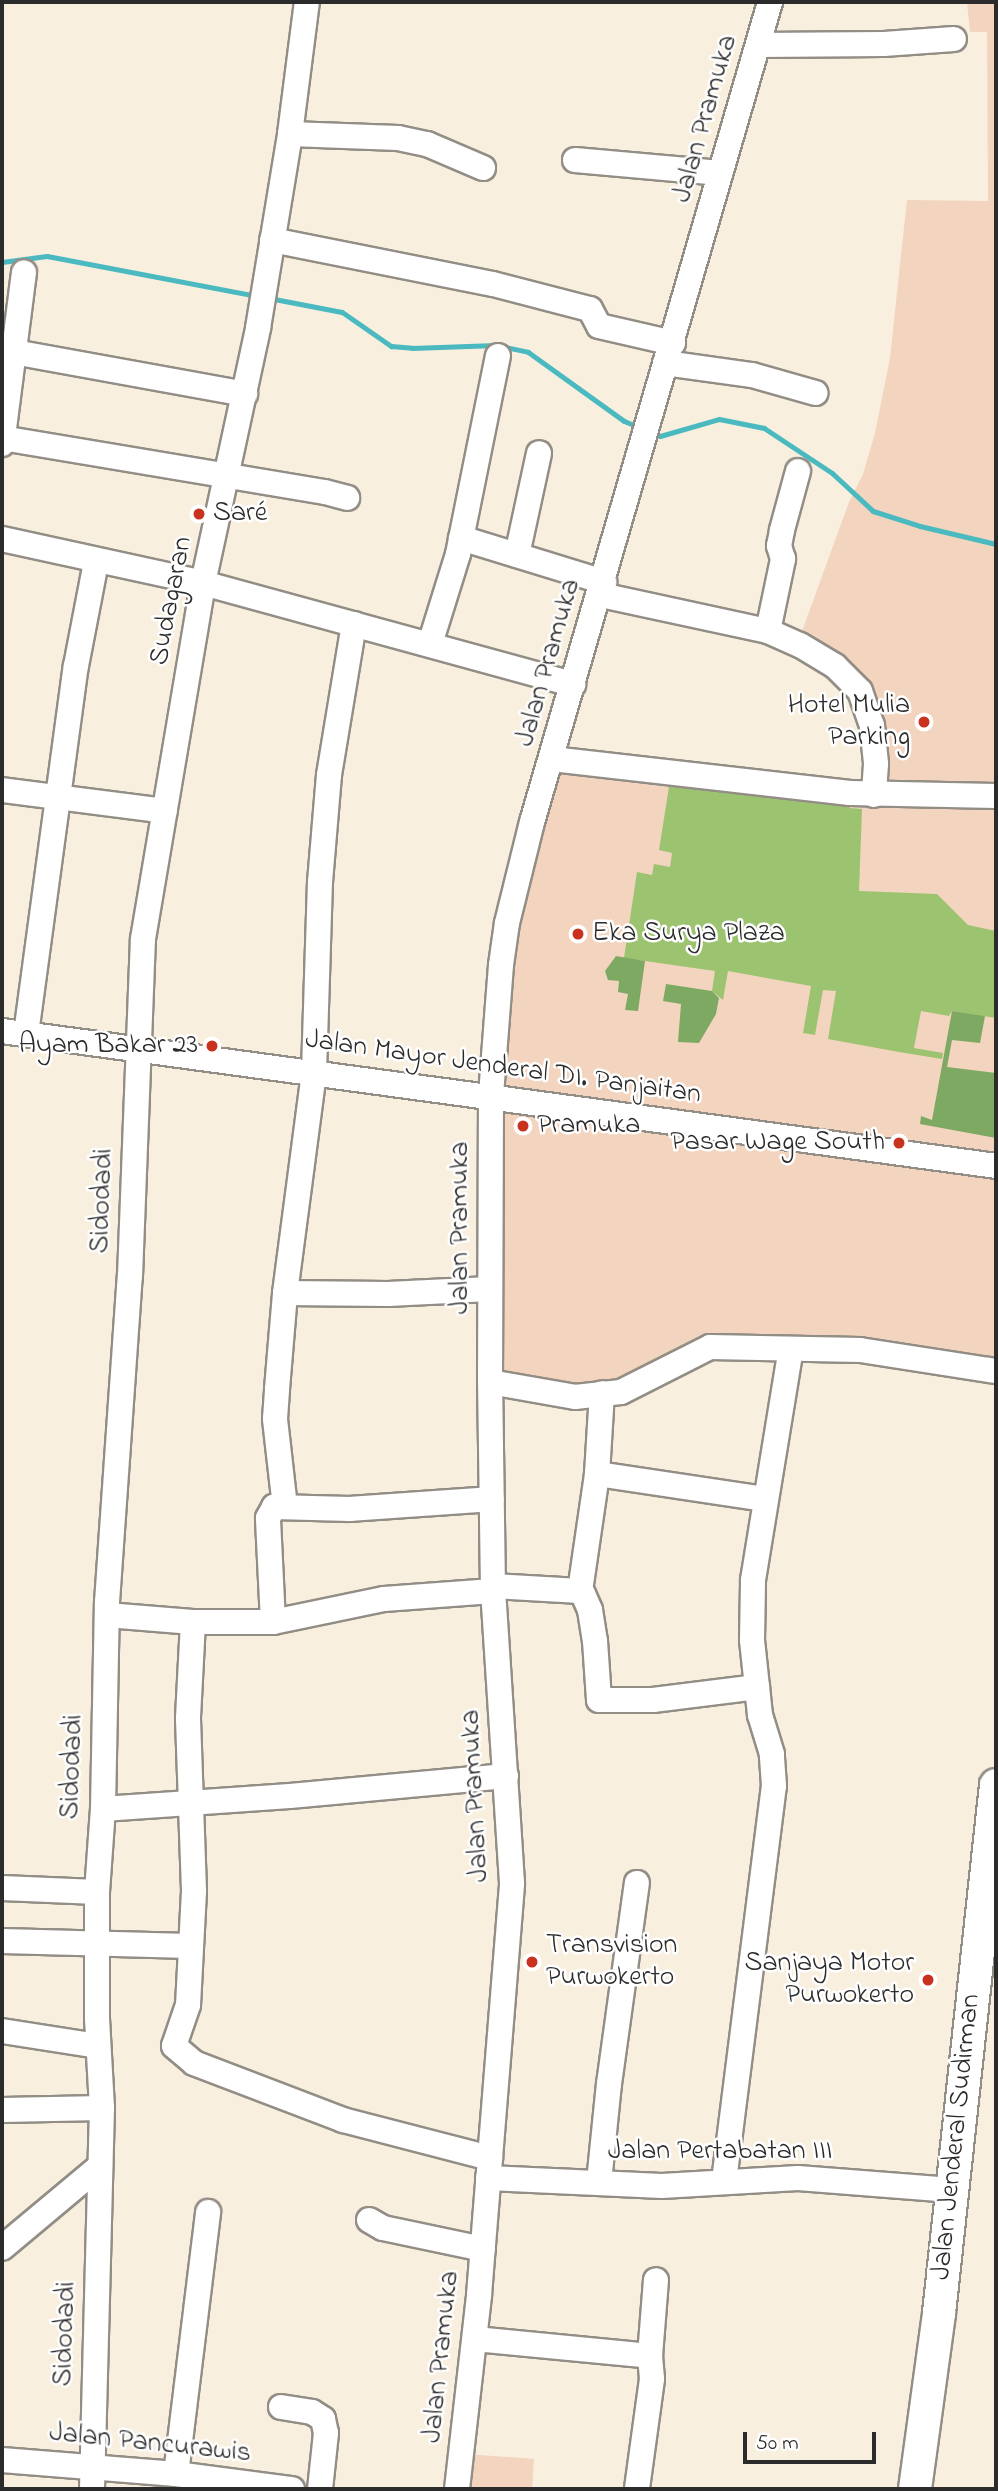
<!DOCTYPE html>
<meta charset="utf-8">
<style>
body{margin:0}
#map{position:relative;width:998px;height:2491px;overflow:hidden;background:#f8efdf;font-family:"Indie Flower",sans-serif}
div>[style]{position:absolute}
.built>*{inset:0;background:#f3d4be}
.green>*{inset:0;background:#9cc36f}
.forest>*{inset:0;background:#7da962}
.stream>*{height:5px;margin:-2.5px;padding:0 2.5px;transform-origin:2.5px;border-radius:2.5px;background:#4ab9c0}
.roads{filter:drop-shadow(2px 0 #928d85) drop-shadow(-2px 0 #928d85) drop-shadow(0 2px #928d85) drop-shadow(0 -2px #928d85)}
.minor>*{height:24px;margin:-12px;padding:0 12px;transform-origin:12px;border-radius:12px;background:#fff}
.major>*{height:32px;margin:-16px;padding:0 16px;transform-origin:16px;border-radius:16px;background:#fff}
.dots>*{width:19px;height:19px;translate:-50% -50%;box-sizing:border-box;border:4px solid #fff;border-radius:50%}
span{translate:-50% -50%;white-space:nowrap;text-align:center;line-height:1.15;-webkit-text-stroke:5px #fff;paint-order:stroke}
.street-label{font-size:28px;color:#2b2b2b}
.poi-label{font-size:28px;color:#2b2b2b}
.left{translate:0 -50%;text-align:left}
.right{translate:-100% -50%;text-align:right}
.frame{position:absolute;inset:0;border:4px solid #2b2b2b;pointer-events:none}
.scale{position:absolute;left:743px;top:2432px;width:133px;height:32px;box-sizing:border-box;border:4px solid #2b2b2b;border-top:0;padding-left:9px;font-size:21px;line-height:24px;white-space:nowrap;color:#2b2b2b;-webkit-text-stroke:5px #fff;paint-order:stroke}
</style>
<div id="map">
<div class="built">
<div style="clip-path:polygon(967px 2px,996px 2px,996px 1161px,498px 1096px,527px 856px,552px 759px,874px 794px,876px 767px,845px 668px,827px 645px,801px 634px,849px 502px,863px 474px,875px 433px,890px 358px,907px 200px,988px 201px,987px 32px,970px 32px)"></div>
<div style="clip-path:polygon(494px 1102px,996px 1180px,996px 1370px,710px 1346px,622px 1393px,493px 1382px)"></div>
<div style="clip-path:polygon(467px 2454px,534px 2459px,532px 2489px,464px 2489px)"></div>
</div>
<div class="green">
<div style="clip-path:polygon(671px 774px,849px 794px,850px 808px,862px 809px,859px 891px,937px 894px,968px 925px,996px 931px,996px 1018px,952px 1011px,949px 1016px,921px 1011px,914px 1048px,943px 1053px,942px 1059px,899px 1052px,828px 1039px,836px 991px,823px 990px,815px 1035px,803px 1033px,811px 986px,728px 971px,723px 1000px,712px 991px,715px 971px,624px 958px,637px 872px,652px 875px,654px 864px,670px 867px,672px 853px,659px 850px)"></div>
</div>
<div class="forest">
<div style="clip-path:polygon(616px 956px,645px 961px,638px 1011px,625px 1010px,628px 994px,618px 992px,619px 981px,608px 980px,605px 971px)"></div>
<div style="clip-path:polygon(666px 984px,712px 991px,719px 998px,716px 1014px,699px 1043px,678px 1042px,681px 1004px,663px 1001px)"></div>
<div style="clip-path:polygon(952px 1011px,985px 1016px,980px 1043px,952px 1040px,947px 1067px,996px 1073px,996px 1138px,920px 1124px,921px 1116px,932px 1120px)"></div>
</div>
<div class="stream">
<div style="left:2px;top:262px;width:45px;rotate:-7.6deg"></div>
<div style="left:47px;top:256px;width:213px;rotate:10.8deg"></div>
<div style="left:269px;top:298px;width:74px;rotate:10.9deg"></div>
<div style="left:342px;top:312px;width:60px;rotate:34.8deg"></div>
<div style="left:391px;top:346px;width:21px;rotate:5deg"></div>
<div style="left:412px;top:348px;width:84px;rotate:-2deg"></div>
<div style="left:496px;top:345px;width:33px;rotate:12deg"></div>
<div style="left:528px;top:352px;width:118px;rotate:35.7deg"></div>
<div style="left:624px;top:421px;width:16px;rotate:22deg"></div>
<div style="left:651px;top:432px;width:10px;rotate:24deg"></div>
<div style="left:660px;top:436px;width:61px;rotate:-16.1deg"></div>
<div style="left:719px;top:419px;width:46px;rotate:11.3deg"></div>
<div style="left:764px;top:428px;width:82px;rotate:33.5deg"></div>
<div style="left:832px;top:473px;width:56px;rotate:42.8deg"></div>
<div style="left:873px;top:511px;width:49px;rotate:17.7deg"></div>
<div style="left:920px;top:526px;width:78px;rotate:13.3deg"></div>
</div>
<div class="roads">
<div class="minor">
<div style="left:758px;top:45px;width:126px;rotate:-0.5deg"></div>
<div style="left:884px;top:44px;width:70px;rotate:-4.1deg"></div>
<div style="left:290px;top:134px;width:108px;rotate:2.1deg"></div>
<div style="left:398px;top:138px;width:30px;rotate:12deg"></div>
<div style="left:427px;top:144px;width:61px;rotate:23.2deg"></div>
<div style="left:575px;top:160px;width:146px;rotate:5.1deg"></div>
<div style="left:272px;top:240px;width:225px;rotate:11.3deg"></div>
<div style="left:493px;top:284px;width:100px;rotate:14.5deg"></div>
<div style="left:590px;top:309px;width:19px;rotate:62deg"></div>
<div style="left:599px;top:326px;width:76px;rotate:12.9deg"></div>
<div style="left:14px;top:352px;width:235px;rotate:10.3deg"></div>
<div style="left:665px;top:363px;width:88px;rotate:7.9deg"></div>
<div style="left:752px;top:375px;width:66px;rotate:15.9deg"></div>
<div style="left:2px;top:438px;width:327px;rotate:9.5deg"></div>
<div style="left:325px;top:492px;width:23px;rotate:15deg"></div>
<div style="left:2px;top:444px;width:173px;rotate:-82.7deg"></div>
<div style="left:461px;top:538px;width:150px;rotate:17.1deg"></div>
<div style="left:2px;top:539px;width:206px;rotate:12.3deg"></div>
<div style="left:203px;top:583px;width:384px;rotate:15.3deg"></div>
<div style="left:517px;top:555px;width:104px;rotate:-77.8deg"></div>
<div style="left:601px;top:595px;width:171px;rotate:12.2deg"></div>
<div style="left:768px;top:631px;width:35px;rotate:24deg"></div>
<div style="left:800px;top:645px;width:41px;rotate:31deg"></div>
<div style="left:835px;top:666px;width:35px;rotate:45deg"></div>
<div style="left:860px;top:691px;width:36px;rotate:71deg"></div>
<div style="left:872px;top:725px;width:39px;rotate:84deg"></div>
<div style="left:876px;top:764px;width:31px;rotate:94deg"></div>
<div style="left:768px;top:631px;width:74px;rotate:-78.2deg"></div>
<div style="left:783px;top:559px;width:14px;rotate:-107deg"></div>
<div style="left:779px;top:546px;width:16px;rotate:-79deg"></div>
<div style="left:782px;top:530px;width:61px;rotate:-74.8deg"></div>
<div style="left:430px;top:644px;width:94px;rotate:-72.7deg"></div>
<div style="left:458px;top:554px;width:202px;rotate:-78.6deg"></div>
<div style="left:552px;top:759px;width:300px;rotate:6.5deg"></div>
<div style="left:850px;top:793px;width:146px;rotate:1.2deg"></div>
<div style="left:2px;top:790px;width:164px;rotate:7.3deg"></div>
<div style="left:2px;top:1031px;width:1003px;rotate:7.73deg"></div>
<div style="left:26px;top:1034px;width:371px;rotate:-82.3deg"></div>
<div style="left:76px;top:666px;width:106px;rotate:-79.1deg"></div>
<div style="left:285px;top:1293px;width:103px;rotate:0.6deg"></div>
<div style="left:388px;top:1294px;width:102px;rotate:-2.8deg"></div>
<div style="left:490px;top:1382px;width:86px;rotate:10deg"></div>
<div style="left:575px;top:1397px;width:46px;rotate:-6.2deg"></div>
<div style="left:621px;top:1392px;width:100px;rotate:-26.8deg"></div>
<div style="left:710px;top:1347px;width:150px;rotate:1.1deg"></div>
<div style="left:860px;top:1350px;width:138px;rotate:8.8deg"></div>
<div style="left:597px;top:1474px;width:170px;rotate:8.5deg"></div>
<div style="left:285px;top:1507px;width:89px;rotate:-96.5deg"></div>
<div style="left:275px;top:1419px;width:30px;rotate:-86deg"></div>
<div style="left:277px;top:1389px;width:96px;rotate:-85.2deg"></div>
<div style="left:285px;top:1293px;width:223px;rotate:-82.5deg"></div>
<div style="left:314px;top:1072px;width:190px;rotate:-88.2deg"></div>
<div style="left:320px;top:882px;width:107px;rotate:-85.2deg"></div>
<div style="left:329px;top:775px;width:153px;rotate:-80.6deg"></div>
<div style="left:493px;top:1586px;width:87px;rotate:3.3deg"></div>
<div style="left:580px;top:1591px;width:4px;rotate:45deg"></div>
<div style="left:583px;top:1594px;width:17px;rotate:66deg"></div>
<div style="left:590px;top:1610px;width:31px;rotate:81deg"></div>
<div style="left:595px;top:1641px;width:59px;rotate:86.1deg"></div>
<div style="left:599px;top:1700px;width:54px"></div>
<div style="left:653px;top:1700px;width:105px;rotate:-7.1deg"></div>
<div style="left:580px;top:1591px;width:118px;rotate:-81.7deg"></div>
<div style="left:597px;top:1474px;width:81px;rotate:-86.5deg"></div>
<div style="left:107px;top:1615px;width:86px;rotate:4.7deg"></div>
<div style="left:193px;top:1622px;width:80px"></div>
<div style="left:273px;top:1622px;width:113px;rotate:-11.7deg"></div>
<div style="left:384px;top:1599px;width:109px;rotate:-4.2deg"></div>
<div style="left:193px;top:1622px;width:97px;rotate:93deg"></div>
<div style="left:188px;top:1719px;width:172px;rotate:88deg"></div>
<div style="left:194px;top:1891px;width:114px;rotate:93deg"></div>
<div style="left:188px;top:2005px;width:43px;rotate:108.9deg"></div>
<div style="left:174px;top:2046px;width:26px;rotate:40deg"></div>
<div style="left:194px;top:2063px;width:160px;rotate:20.9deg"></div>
<div style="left:343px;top:2120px;width:152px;rotate:14.5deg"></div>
<div style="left:273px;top:1622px;width:104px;rotate:-92.8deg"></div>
<div style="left:268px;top:1518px;width:13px;rotate:-61deg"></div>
<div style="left:274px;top:1507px;width:76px;rotate:1.5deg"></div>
<div style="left:350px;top:1509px;width:142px;rotate:-4deg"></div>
<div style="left:103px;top:1809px;width:187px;rotate:-4deg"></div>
<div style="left:290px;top:1796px;width:217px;rotate:-5.3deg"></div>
<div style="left:2px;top:1888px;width:95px;rotate:2.4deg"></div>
<div style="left:2px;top:1941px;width:188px;rotate:1.5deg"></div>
<div style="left:2px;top:2031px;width:97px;rotate:8.9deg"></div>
<div style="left:2px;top:2110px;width:100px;rotate:-1.1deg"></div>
<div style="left:488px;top:2178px;width:174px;rotate:2.6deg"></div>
<div style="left:662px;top:2186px;width:136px;rotate:-3.4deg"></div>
<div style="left:798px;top:2178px;width:154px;rotate:4.5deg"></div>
<div style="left:724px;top:2181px;width:398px;rotate:-82.8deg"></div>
<div style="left:774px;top:1786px;width:32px;rotate:-94deg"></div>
<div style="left:772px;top:1754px;width:41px;rotate:-107.1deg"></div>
<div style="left:760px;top:1715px;width:28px;rotate:-96deg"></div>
<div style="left:757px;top:1687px;width:47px;rotate:-96.1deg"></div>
<div style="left:752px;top:1640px;width:60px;rotate:-89deg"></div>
<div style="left:753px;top:1580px;width:234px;rotate:-80.7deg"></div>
<div style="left:599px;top:2182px;width:99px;rotate:-84.2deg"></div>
<div style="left:609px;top:2084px;width:203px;rotate:-82.1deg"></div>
<div style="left:369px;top:2220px;width:16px;rotate:30deg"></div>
<div style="left:383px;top:2228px;width:102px;rotate:11.9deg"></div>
<div style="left:2px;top:2248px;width:128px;rotate:-39.9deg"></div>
<div style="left:475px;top:2339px;width:176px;rotate:5.5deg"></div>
<div style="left:650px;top:2356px;width:23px;rotate:85deg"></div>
<div style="left:652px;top:2379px;width:111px;rotate:97.8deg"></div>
<div style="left:650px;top:2356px;width:76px;rotate:-85.5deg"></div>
<div style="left:281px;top:2407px;width:31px;rotate:9deg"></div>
<div style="left:312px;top:2412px;width:13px;rotate:32deg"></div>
<div style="left:323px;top:2419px;width:14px;rotate:78deg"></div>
<div style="left:326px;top:2433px;width:56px;rotate:96.1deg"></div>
<div style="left:2px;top:2460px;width:175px;rotate:4.6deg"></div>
<div style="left:176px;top:2474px;width:117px;rotate:7.4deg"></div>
<div style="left:176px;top:2474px;width:264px;rotate:-83deg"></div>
<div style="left:92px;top:2489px;width:381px;rotate:-88.5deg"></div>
<div style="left:102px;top:2108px;width:90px;rotate:-93.2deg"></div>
<div style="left:97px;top:2018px;width:126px;rotate:-90deg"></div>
<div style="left:97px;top:1892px;width:83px;rotate:-85.9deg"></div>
<div style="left:103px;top:1809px;width:207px;rotate:-88.9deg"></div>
<div style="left:107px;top:1602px;width:327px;rotate:-86deg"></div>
<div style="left:130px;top:1276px;width:337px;rotate:-87.8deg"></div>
<div style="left:143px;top:939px;width:361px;rotate:-80.4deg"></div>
<div style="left:203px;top:583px;width:261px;rotate:-77.8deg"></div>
<div style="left:258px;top:328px;width:197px;rotate:-80.6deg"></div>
<div style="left:290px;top:134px;width:133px;rotate:-82.7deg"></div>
<div style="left:457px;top:2489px;width:195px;rotate:-83.5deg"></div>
<div style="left:479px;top:2295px;width:413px;rotate:-85.4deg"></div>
<div style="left:512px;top:1883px;width:293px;rotate:-93.7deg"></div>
<div style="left:493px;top:1591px;width:209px;rotate:-90.8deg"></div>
<div style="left:490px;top:1382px;width:287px;rotate:-89.8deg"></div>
<div style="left:491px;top:1095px;width:130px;rotate:-85.6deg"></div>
<div style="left:501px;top:965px;width:42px;rotate:-81.9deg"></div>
<div style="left:507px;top:923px;width:104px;rotate:-76.1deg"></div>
<div style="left:532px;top:822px;width:854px;rotate:-73.81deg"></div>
</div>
<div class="major">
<div style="left:915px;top:2489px;width:178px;rotate:-82.2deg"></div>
<div style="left:939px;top:2313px;width:531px;rotate:-83.84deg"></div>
</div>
</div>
<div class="dots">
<div style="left:199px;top:514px;background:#c8321e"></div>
<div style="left:924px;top:722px;background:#c8321e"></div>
<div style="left:578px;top:934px;background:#c8321e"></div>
<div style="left:212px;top:1046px;background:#c8321e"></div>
<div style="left:523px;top:1126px;background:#c8321e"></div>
<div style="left:899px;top:1143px;background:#c8321e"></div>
<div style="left:532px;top:1962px;background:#c8321e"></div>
<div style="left:928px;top:1980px;background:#c8321e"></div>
</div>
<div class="street-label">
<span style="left:706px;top:119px;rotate:-74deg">Jalan Pramuka</span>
<span style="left:172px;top:601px;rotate:-79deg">Sudagaran</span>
<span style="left:549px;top:663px;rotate:-74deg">Jalan Pramuka</span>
<span style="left:503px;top:1068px;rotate:8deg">Jalan Mayor Jenderal DI. Panjaitan</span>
<span style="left:103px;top:1201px;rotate:-88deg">Sidodadi</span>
<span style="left:461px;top:1228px;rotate:-90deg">Jalan Pramuka</span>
<span style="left:73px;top:1767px;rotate:-88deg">Sidodadi</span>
<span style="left:476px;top:1796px;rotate:-93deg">Jalan Pramuka</span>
<span style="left:957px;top:2137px;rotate:-84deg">Jalan Jenderal Sudirman</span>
<span style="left:720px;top:2152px">Jalan Pertabatan III</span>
<span style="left:66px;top:2334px;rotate:-88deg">Sidodadi</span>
<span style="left:442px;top:2357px;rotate:-84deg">Jalan Pramuka</span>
<span style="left:150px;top:2444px;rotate:6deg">Jalan Pancurawis</span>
</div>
<div class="poi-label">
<span class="left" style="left:213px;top:514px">Saré</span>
<span class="right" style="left:910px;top:722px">Hotel Mulia<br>Parking</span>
<span class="left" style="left:592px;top:934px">Eka Surya Plaza</span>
<span class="right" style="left:198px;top:1046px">Ayam Bakar 23</span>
<span class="left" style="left:537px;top:1126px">Pramuka</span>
<span class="right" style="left:885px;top:1143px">Pasar Wage South</span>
<span class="left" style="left:546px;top:1962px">Transvision<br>Purwokerto</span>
<span class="right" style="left:914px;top:1980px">Sanjaya Motor<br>Purwokerto</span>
</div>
<div class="frame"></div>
<div class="scale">50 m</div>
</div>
